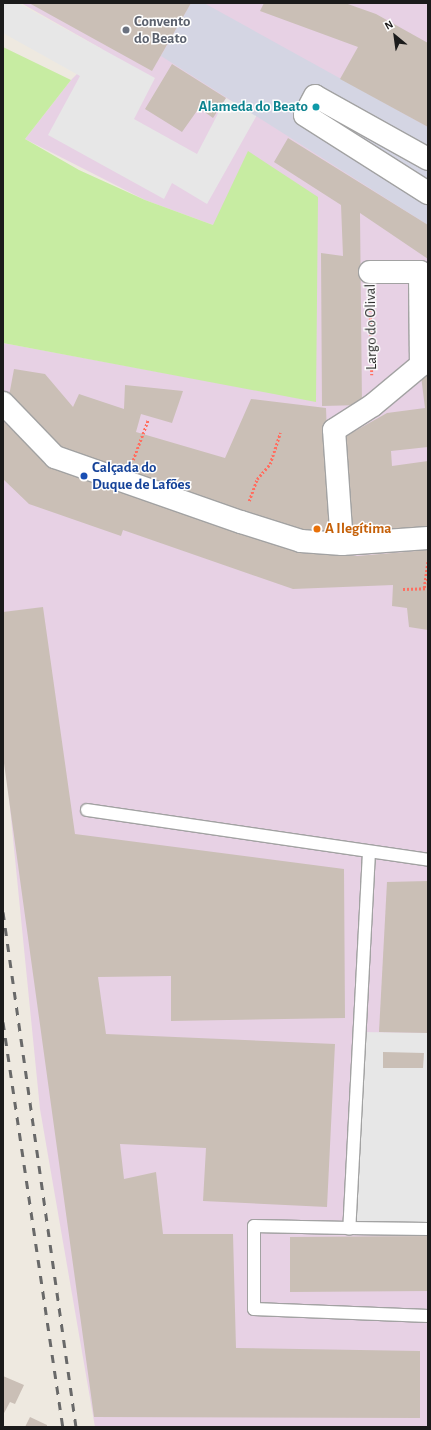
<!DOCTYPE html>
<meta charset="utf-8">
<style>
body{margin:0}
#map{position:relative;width:431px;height:1430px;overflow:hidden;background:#eee9e0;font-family:"Alegreya Sans",sans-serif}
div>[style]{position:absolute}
.industrial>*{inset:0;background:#e7d1e4}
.grass>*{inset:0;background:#c7eca2}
.parking>*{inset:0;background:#e7e7e7}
.plaza>*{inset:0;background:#d4d5e3}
.building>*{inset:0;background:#cabfb6}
.path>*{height:2.5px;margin-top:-1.25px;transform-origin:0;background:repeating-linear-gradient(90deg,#ff6e60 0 2px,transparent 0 4px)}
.roads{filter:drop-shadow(1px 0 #a2a2a2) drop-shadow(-1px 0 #a2a2a2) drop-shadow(0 1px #a2a2a2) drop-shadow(0 -1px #a2a2a2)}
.lane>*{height:12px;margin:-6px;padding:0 6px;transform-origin:6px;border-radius:6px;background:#fff}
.street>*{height:22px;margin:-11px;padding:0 11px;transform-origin:11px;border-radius:11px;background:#fff}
.rail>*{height:3px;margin-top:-1.5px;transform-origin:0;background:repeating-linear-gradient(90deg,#696969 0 8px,transparent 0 16px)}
.dots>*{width:11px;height:11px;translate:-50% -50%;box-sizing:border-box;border:2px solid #fff;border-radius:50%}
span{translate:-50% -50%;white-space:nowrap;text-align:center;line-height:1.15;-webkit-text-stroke:3px #fff;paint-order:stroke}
.worship-label{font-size:15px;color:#5b616d;font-weight:700}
.left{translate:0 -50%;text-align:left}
.culture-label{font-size:15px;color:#0d838f;font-weight:700}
.right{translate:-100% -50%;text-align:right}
.street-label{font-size:15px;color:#1b1b1b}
.transit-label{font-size:15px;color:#164399;font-weight:700}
.food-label{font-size:15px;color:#c56008;font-weight:700}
.frame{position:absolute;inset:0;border:4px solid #1b1b1b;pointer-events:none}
.north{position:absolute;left:375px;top:16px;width:40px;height:40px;-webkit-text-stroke:3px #fff;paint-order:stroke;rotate:331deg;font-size:11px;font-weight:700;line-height:16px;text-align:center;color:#1b1b1b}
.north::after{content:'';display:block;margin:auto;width:14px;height:18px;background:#1b1b1b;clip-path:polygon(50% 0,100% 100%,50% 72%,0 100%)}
</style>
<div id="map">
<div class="industrial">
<div style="clip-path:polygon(21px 3px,428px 3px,428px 1427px,95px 1427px,40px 1109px,3px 738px,3px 343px,316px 401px,213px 225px,145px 200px,25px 139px,71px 80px,102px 49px)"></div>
</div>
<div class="grass">
<div style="clip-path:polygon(3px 47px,71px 80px,25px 139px,79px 170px,145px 200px,213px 225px,248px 151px,318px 197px,316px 402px,3px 343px)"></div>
</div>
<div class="parking">
<div style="clip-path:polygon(3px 3px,18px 3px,155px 78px,134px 119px,197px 154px,226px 98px,257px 115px,207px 204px,172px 183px,164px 199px,48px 135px,80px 76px,3px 33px)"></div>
<div style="clip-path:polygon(360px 1032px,428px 1033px,428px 1229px,349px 1228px)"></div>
</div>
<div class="plaza">
<div style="clip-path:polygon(191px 3px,204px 3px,428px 127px,428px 225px,161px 56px)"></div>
</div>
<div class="building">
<div style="clip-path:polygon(29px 3px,191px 3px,152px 71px)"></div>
<div style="clip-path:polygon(264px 3px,345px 3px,376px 14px,428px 43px,428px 127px,340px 79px,358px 47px,260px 11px)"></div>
<div style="clip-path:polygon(172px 64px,226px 98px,213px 118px,199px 108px,182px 132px,145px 109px)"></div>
<div style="clip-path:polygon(288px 138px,428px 225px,428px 259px,360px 213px,362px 405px,322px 406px,321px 253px,343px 256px,341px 205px,274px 162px)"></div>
<div style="clip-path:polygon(14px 369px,45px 374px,73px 407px,79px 394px,124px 409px,125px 385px,183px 391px,172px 423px,141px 414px,136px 432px,225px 458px,251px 399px,326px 408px,331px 534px,304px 533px,58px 449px,9px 396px)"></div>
<div style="clip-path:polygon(428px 375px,428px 447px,391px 451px,392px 466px,428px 461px,428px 528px,349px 534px,339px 440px,387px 413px,425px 408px,421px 376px)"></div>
<div style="clip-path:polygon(3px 421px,49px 466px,300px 553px,357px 556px,428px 550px,428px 630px,409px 627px,407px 608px,392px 606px,393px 585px,293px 589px,123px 530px,121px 536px,29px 504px,3px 479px)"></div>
<div style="clip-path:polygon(43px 607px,75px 834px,344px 869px,345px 1018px,171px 1021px,171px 976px,98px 977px,106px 1034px,335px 1044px,327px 1207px,203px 1201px,206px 1148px,120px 1144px,124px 1179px,156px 1172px,163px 1234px,233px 1234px,236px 1348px,420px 1351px,420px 1418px,94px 1417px,3px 756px,3px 612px)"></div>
<div style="clip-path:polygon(428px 881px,428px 1033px,379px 1032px,387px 882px)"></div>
<div style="clip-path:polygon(383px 1052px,424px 1053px,423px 1068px,383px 1068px)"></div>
<div style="clip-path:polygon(428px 1236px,428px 1291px,290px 1292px,290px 1237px)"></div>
<div style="clip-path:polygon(3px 1376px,24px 1385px,15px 1404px,10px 1402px,3px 1415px)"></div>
<div style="clip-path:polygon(30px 1417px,47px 1425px,47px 1427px,25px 1427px)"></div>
</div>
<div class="path">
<div style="left:370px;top:294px;width:81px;rotate:88.6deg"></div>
<div style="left:133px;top:460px;width:43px;rotate:-69.4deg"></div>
<div style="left:249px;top:501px;width:23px;rotate:-70deg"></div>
<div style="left:257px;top:479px;width:20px;rotate:-49deg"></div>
<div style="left:270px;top:464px;width:33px;rotate:-72deg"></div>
<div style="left:424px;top:588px;width:27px;rotate:-82deg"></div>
<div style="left:403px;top:589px;width:25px;rotate:-2deg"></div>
</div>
<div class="roads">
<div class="lane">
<div style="left:87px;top:810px;width:345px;rotate:8.3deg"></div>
<div style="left:369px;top:852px;width:377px;rotate:93deg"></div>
<div style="left:349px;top:1228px;width:95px;rotate:-178.8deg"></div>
<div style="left:254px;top:1226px;width:83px;rotate:90deg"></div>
<div style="left:254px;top:1309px;width:174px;rotate:2.3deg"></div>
<div style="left:349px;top:1228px;width:79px;rotate:0.7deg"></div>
</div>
<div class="street">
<div style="left:428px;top:159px;width:129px;rotate:-150.9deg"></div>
<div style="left:315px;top:96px;width:21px;rotate:118deg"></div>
<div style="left:305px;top:115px;width:146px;rotate:32.4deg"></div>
<div style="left:370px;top:272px;width:50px"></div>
<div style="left:420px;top:272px;width:93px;rotate:89.4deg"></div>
<div style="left:3px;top:403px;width:75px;rotate:46.1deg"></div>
<div style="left:55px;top:457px;width:197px;rotate:19.3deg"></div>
<div style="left:241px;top:522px;width:63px;rotate:17.6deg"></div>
<div style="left:301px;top:541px;width:41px;rotate:4.2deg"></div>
<div style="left:342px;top:544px;width:86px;rotate:-4deg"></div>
<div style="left:342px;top:544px;width:114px;rotate:-94deg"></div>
<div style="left:334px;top:430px;width:46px;rotate:-32.7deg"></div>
<div style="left:373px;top:405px;width:62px;rotate:-39.8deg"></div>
</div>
</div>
<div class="rail">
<div style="left:3px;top:912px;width:520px;rotate:81.93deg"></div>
<div style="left:3px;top:1022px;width:409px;rotate:81.6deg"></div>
</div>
<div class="dots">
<div style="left:126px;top:30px;background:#6b7280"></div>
<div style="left:316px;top:107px;background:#0f9aa8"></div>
<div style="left:84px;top:476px;background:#1a4fb4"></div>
<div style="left:317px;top:529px;background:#e8710a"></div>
</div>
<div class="worship-label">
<span class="left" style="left:134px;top:30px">Convento<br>do Beato</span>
</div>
<div class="culture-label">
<span class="right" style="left:308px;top:107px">Alameda do Beato</span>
</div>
<div class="street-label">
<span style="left:371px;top:327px;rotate:-91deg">Largo do Olival</span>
</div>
<div class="transit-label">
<span class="left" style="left:92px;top:476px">Calçada do<br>Duque de Lafões</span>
</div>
<div class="food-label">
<span class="left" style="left:325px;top:529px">A Ilegítima</span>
</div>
<div class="frame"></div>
<div class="north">N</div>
</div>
